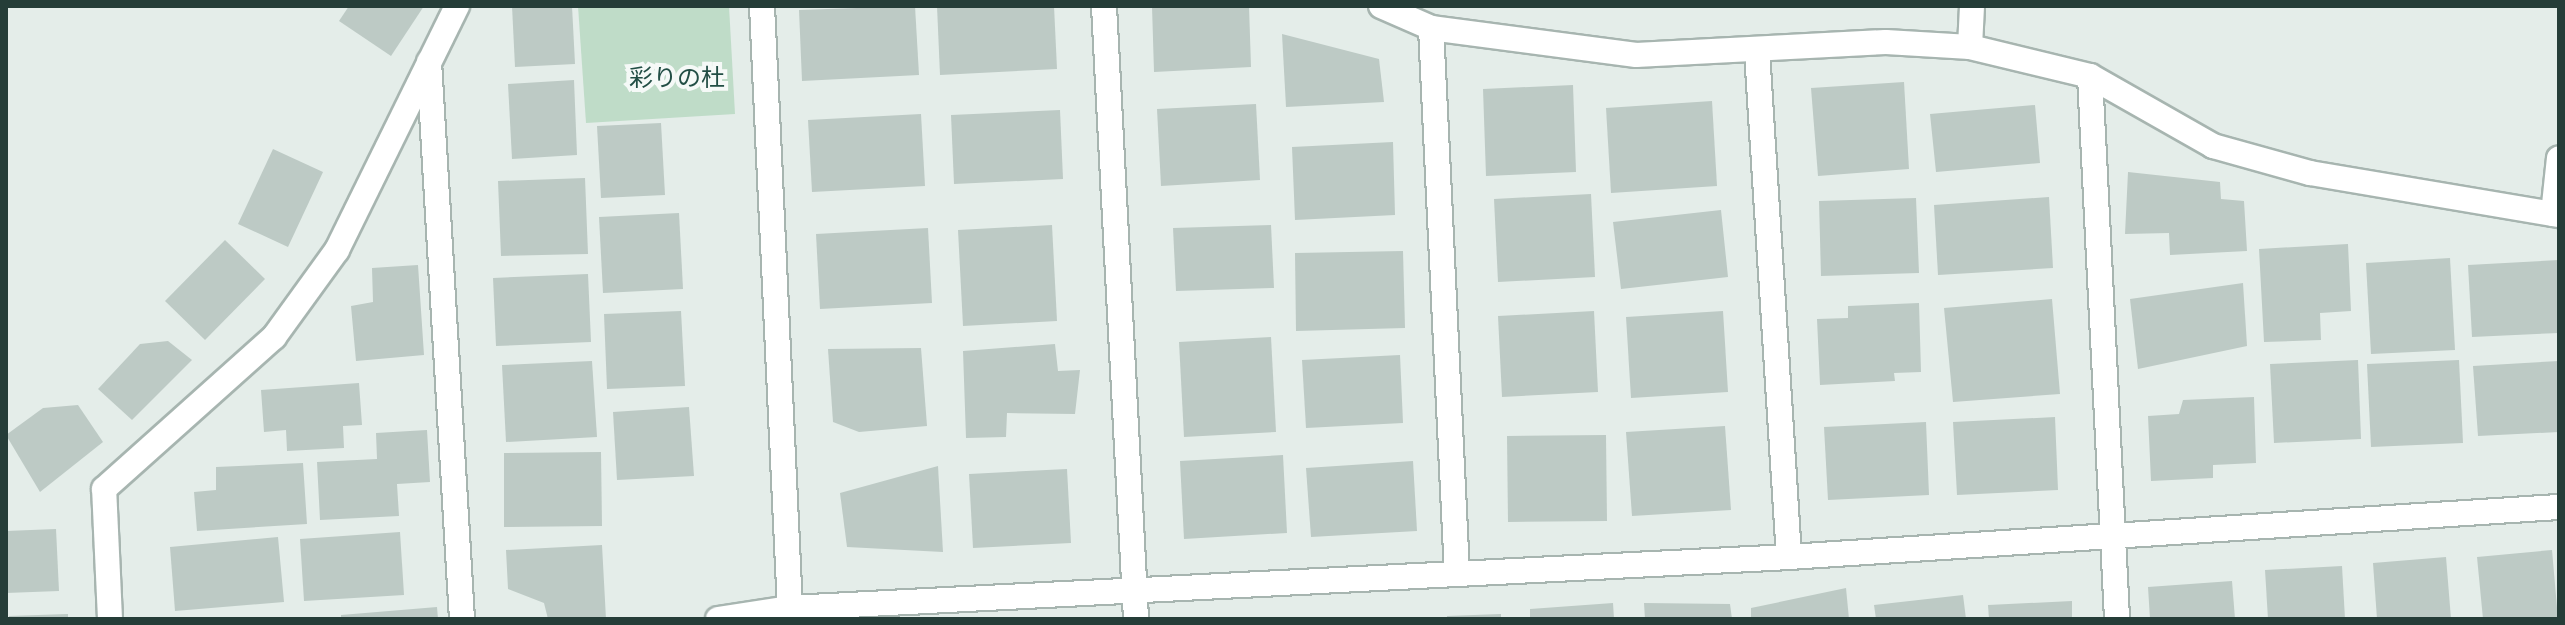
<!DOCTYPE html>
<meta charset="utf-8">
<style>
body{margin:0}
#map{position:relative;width:2565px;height:625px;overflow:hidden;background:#e4ede9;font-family:Overpass,"Noto Sans JP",sans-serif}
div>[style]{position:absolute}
.green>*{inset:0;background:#bfdcc8}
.building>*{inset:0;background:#bdcac5}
.roads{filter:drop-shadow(2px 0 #a7b5b0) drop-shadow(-2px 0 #a7b5b0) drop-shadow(0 2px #a7b5b0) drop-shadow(0 -2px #a7b5b0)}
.minor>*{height:24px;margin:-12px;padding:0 12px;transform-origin:12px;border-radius:12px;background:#fff}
span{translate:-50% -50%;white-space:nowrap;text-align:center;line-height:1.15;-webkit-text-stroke:8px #f5f9f7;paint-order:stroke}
.neighbourhood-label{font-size:24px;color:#224e45}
.frame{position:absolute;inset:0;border:8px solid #253d38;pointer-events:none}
</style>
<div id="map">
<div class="green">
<div style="clip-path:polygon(578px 6px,729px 6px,735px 114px,586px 123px)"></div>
</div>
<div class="building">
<div style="clip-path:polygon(349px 6px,424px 6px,391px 56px,339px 21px)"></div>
<div style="clip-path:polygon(512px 6px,572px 6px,575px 64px,515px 67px)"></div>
<div style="clip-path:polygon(915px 6px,919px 75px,802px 81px,799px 10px)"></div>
<div style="clip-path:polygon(937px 6px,1054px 6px,1057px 69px,940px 75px)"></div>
<div style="clip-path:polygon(1152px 6px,1249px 6px,1251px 67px,1154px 72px)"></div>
<div style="clip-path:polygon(1282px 34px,1379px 59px,1384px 102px,1286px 107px)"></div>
<div style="clip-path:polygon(574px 80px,577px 155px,512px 159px,508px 84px)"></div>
<div style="clip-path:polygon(1904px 82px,1909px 169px,1818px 176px,1811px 88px)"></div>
<div style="clip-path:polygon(1573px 85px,1576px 172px,1486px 176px,1483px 89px)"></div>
<div style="clip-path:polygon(1712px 101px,1717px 186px,1611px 193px,1606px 108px)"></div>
<div style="clip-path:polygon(1256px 104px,1260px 180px,1161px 186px,1157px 109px)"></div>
<div style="clip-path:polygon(2035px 105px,2040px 163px,1936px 172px,1930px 114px)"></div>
<div style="clip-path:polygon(1060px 110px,1063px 179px,954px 184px,951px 115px)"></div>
<div style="clip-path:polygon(921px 114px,925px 186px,812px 192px,808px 120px)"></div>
<div style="clip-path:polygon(661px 123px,665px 195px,601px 198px,597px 126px)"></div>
<div style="clip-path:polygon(1393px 142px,1395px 215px,1295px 220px,1292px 147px)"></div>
<div style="clip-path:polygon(273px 149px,323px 172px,288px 247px,238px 224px)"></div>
<div style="clip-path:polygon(2128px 172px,2220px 182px,2221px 199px,2244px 201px,2247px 251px,2170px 255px,2169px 233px,2125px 234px)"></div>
<div style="clip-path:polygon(585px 178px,588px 254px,501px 256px,498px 181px)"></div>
<div style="clip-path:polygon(1591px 194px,1595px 277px,1498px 282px,1494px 199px)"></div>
<div style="clip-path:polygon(2049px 197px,2053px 268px,1938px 275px,1934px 205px)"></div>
<div style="clip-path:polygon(1916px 198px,1919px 273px,1821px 276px,1819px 201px)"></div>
<div style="clip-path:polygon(1721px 210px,1728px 277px,1621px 289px,1613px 222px)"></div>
<div style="clip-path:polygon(679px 213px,683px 289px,603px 293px,599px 217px)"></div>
<div style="clip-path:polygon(1052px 225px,1057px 321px,963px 326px,958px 230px)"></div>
<div style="clip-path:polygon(1271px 225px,1274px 288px,1176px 291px,1173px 228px)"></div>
<div style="clip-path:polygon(928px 228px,932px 303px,820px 309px,816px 234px)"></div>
<div style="clip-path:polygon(225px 240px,265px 279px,205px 340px,165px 301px)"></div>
<div style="clip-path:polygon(2348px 244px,2351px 311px,2320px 313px,2321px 340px,2264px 342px,2259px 249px)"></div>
<div style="clip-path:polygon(1403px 251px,1405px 328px,1296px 331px,1295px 253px)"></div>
<div style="clip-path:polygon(2450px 258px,2455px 350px,2371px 354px,2366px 263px)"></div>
<div style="clip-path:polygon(2559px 260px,2559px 333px,2472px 337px,2468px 265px)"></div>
<div style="clip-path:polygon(418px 265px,424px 355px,356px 361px,351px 306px,373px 302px,372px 268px)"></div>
<div style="clip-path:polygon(588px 274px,591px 342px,496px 346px,493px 278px)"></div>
<div style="clip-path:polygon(2243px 283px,2247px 346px,2138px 369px,2130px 299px)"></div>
<div style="clip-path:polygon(2052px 299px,2060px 394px,1953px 402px,1944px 308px)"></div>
<div style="clip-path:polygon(1919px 303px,1921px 372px,1894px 373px,1895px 381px,1820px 385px,1817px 319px,1848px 318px,1848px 306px)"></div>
<div style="clip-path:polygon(681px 311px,685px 386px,607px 389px,604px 314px)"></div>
<div style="clip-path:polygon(1594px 311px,1598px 392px,1502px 397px,1498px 316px)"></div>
<div style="clip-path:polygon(1723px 311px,1728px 392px,1631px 398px,1626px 317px)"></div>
<div style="clip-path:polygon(1271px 337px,1276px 432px,1184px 437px,1179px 342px)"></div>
<div style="clip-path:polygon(168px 341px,192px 360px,132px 420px,98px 389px,140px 344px)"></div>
<div style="clip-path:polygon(1055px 344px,1058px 371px,1080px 370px,1075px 414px,1007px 413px,1006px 437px,966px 438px,963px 351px)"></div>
<div style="clip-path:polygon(921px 348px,927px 426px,859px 432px,833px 422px,828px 349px)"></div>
<div style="clip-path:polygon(1400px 355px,1403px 423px,1306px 428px,1302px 360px)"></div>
<div style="clip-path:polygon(2358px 360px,2361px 439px,2274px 443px,2270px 364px)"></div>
<div style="clip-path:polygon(2459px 360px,2463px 443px,2371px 447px,2367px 364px)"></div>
<div style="clip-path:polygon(592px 361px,597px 437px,506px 442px,502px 365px)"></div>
<div style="clip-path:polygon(2559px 361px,2559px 432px,2478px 436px,2473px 366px)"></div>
<div style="clip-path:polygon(359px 383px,362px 425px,343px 426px,344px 448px,287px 451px,286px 430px,264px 432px,261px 390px)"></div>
<div style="clip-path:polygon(2254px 397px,2256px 463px,2213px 465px,2213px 478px,2151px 481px,2148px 416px,2179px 414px,2183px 400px)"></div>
<div style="clip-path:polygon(78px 405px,103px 442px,40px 492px,6px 435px,43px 408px)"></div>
<div style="clip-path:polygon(689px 407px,694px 476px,617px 480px,613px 412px)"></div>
<div style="clip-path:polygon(2055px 417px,2058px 490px,1957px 495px,1953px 422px)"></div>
<div style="clip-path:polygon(1926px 422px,1929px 495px,1828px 500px,1824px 427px)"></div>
<div style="clip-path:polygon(1725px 426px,1731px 510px,1632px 516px,1626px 432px)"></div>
<div style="clip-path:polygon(427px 430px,430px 482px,397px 484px,399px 516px,320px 520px,317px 462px,377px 459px,376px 433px)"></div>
<div style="clip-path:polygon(1606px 435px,1607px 521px,1508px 522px,1507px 436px)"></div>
<div style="clip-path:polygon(601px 452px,602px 526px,504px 527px,504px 453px)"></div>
<div style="clip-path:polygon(1283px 455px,1287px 533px,1184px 539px,1180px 461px)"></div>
<div style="clip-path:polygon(1413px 461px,1417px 531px,1311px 537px,1306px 468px)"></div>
<div style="clip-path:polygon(303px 463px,307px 524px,197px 531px,194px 492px,216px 490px,216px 467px)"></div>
<div style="clip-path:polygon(938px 466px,943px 552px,847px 547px,840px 493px)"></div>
<div style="clip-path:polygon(1067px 469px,1071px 543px,973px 548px,969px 474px)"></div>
<div style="clip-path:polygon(56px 529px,59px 591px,6px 593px,6px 531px)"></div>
<div style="clip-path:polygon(400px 532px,404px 595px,304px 601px,300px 539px)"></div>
<div style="clip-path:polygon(278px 537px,284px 602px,175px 611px,170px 547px)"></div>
<div style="clip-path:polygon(602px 545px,606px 619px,548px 619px,544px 603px,508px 589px,506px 550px)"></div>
<div style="clip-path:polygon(2552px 550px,2558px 619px,2483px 619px,2477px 557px)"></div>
<div style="clip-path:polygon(2446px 557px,2451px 619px,2377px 619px,2373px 563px)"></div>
<div style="clip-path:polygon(2342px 566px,2345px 619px,2268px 619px,2265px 570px)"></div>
<div style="clip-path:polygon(2232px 581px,2235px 619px,2150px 619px,2148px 587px)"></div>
<div style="clip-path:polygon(1846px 588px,1849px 619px,1751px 619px,1751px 608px)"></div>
<div style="clip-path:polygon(1963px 595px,1966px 619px,1876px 619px,1874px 605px)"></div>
<div style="clip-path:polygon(2072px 601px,2072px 619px,1989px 619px,1988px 605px)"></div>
<div style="clip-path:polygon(1613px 603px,1614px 619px,1530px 619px,1530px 609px)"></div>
<div style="clip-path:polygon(1644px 603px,1730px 604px,1732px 619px,1645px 619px)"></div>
<div style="clip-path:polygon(437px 607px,438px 619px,341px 619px,341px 615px)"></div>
<div style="clip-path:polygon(68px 614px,68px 619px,9px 619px,9px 616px)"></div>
<div style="clip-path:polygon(1501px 614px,1501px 619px,1447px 619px,1447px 616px)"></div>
</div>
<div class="roads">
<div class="minor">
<div style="left:762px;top:6px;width:603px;rotate:87.34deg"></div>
<div style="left:1104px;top:6px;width:614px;rotate:87.01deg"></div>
<div style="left:1381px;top:6px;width:55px;rotate:23.7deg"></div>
<div style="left:1431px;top:28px;width:207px;rotate:7.5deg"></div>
<div style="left:1636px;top:55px;width:250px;rotate:-3deg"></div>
<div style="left:1886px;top:42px;width:84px;rotate:3.4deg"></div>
<div style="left:1970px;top:47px;width:123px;rotate:13.6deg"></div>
<div style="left:2090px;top:76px;width:142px;rotate:29.6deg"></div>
<div style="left:2213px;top:146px;width:101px;rotate:15.6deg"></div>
<div style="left:2310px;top:173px;width:253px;rotate:9.6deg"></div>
<div style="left:1431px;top:28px;width:546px;rotate:87.27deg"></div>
<div style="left:1970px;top:47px;width:41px;rotate:-87.2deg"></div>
<div style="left:1757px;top:52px;width:506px;rotate:86.37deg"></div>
<div style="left:429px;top:62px;width:558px;rotate:86.61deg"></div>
<div style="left:2090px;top:76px;width:544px;rotate:87.15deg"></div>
<div style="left:2553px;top:214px;width:56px;rotate:-83.9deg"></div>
<div style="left:110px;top:619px;width:130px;rotate:-92.6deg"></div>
<div style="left:104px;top:489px;width:228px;rotate:-41.8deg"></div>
<div style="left:274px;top:337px;width:107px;rotate:-54.1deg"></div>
<div style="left:337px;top:250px;width:272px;rotate:-63.8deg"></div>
<div style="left:718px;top:619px;width:73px;rotate:-8.7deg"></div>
<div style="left:790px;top:608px;width:1000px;rotate:-2.92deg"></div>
<div style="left:1789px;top:557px;width:772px;rotate:-3.72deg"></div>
</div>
</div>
<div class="neighbourhood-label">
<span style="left:677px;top:81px">彩りの杜</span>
</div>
<div class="frame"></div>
</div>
